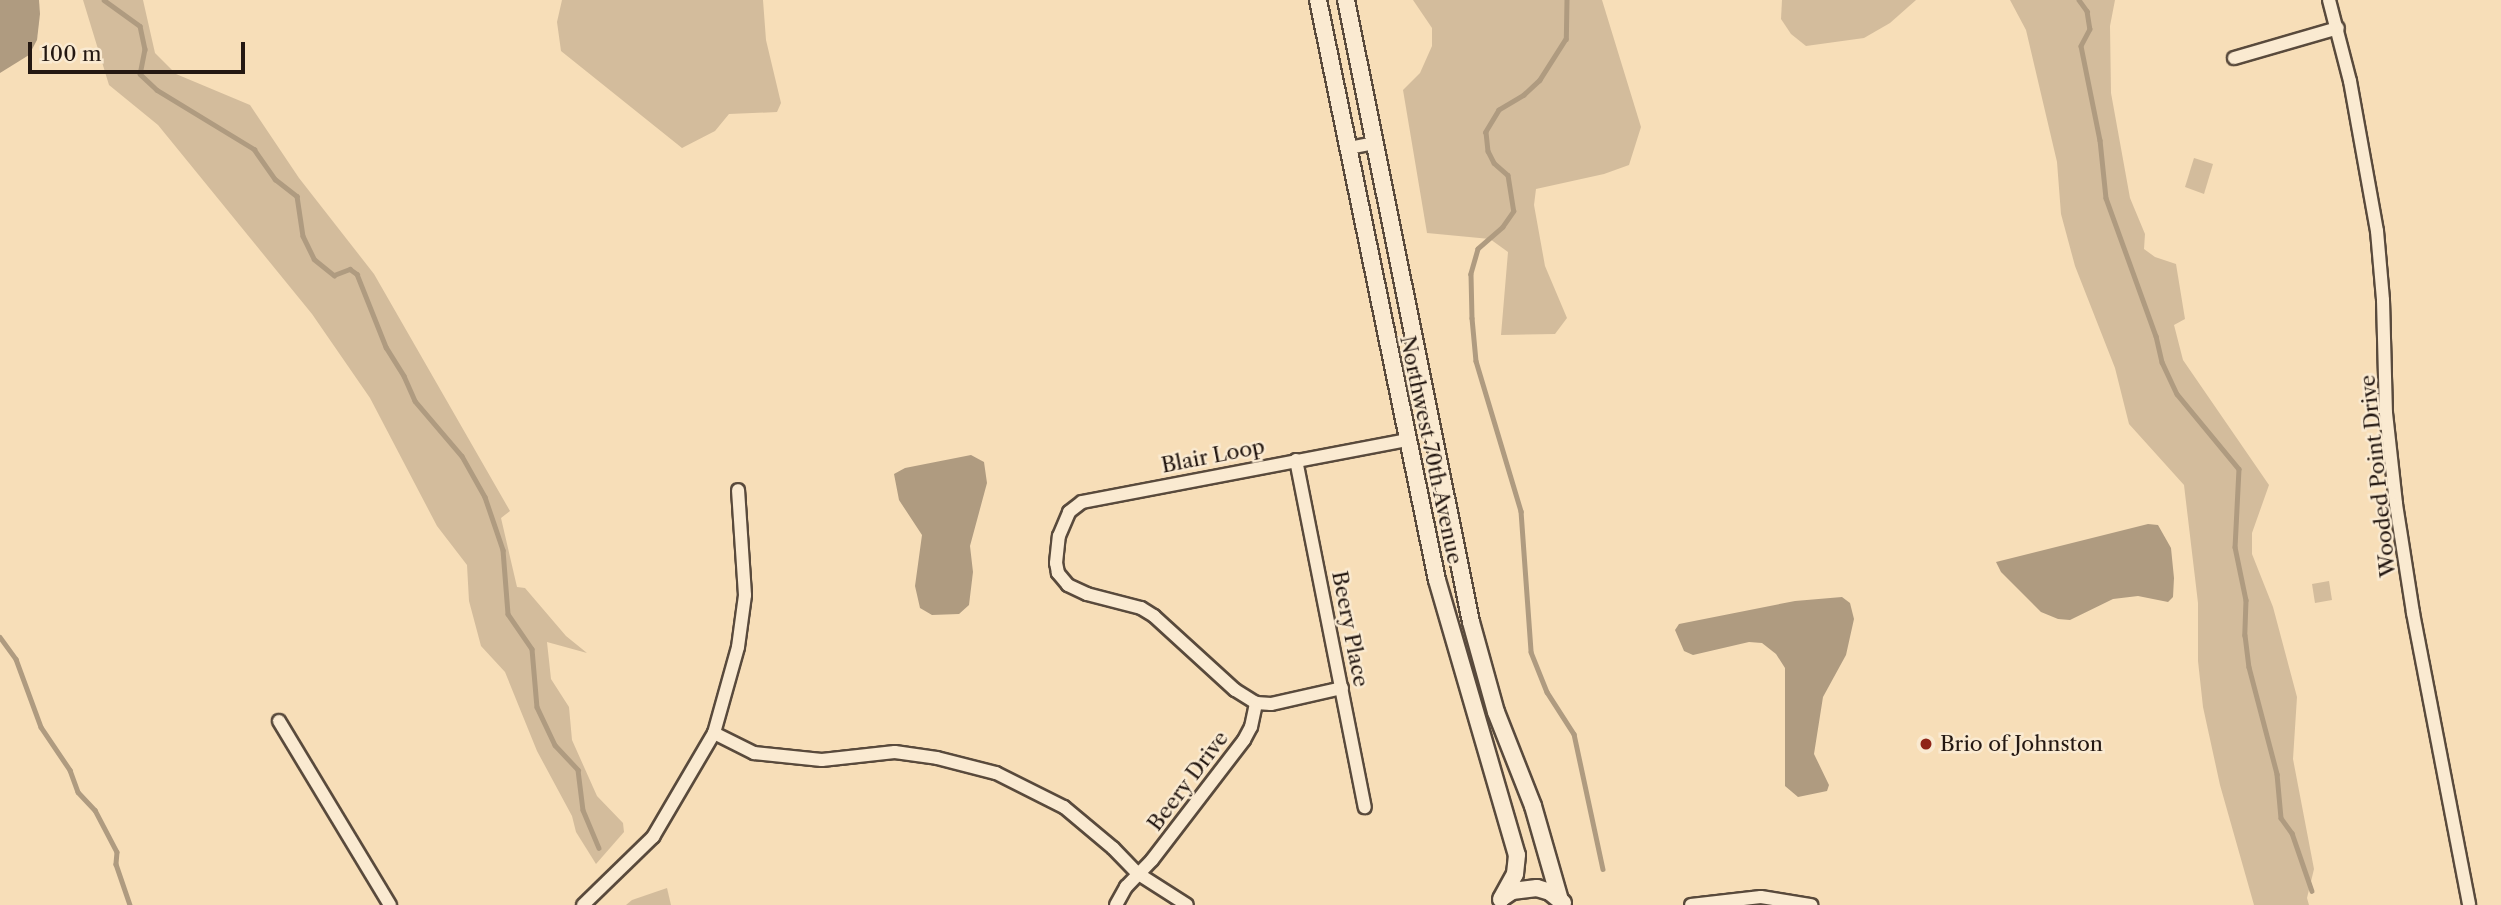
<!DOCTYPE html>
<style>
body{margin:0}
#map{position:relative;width:2501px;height:905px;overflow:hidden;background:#f7deb8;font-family:"Libre Caslon Text",serif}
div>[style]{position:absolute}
.green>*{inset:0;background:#d3bc9c}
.water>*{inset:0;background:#af9b80}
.stream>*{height:4.5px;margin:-2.25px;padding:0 2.25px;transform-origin:2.25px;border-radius:2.25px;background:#af9b80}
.roads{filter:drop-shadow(2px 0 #594a3c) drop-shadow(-2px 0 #594a3c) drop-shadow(0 2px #594a3c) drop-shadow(0 -2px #594a3c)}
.minor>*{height:12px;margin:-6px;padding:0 6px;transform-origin:6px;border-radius:6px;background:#faead1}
.secondary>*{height:16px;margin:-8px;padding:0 8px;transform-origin:8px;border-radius:8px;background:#faead1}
.dots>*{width:19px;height:19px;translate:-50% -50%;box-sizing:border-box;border:4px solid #faead1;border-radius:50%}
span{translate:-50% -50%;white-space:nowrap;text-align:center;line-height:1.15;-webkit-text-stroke:5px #faead1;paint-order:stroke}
.street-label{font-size:21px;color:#241812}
.poi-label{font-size:21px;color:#241812}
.left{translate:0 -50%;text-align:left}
.scale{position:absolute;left:28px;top:42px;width:217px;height:32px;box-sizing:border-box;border:4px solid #241812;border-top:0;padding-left:9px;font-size:21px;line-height:24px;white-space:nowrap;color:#241812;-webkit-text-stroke:5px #faead1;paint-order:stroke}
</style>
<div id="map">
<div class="green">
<div style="clip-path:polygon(83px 0,143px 0,155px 53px,176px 74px,250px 105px,299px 178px,374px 274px,510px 511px,501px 518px,517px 587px,525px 588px,566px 636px,587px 653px,547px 642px,551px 679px,569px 707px,572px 740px,597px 796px,623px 823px,624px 832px,596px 864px,576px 832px,572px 816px,537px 751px,505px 672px,481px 646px,469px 601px,467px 565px,437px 526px,370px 398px,312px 314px,158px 125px,109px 85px)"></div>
<div style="clip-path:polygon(562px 0,763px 0,766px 40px,781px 103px,777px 112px,729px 114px,715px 131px,682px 148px,561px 51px,557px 22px)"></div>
<div style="clip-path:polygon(1413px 0,1602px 0,1641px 127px,1629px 165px,1604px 174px,1536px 189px,1534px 205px,1545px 266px,1567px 318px,1555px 334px,1501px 335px,1508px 252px,1490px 239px,1427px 233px,1403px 90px,1420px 73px,1432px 46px,1432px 28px)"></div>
<div style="clip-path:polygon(1782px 0,1916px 0,1890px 23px,1864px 38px,1806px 46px,1791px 34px,1781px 19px)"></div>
<div style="clip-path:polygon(2010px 0,2115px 0,2110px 26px,2111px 93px,2130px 198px,2145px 234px,2144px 249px,2155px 257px,2176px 264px,2185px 319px,2174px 325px,2183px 360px,2269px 485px,2252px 533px,2252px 554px,2273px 607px,2297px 697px,2293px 759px,2314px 869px,2307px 898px,2309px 905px,2254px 905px,2220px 785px,2203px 707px,2198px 661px,2198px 603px,2184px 485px,2129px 424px,2115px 368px,2075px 266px,2061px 214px,2057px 162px,2026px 30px)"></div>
<div style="clip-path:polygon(2194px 158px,2213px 164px,2204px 194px,2185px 187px)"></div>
<div style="clip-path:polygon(2329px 581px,2332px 600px,2315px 603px,2312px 584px)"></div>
<div style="clip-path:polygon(667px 888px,671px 905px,626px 905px,632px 900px)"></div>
</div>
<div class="water">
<div style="clip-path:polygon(0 0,39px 0,40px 14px,37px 40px,29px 55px,0 73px)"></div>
<div style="clip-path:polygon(971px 455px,984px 462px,987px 483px,970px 546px,973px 572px,969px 605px,959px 614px,932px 615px,920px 608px,915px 586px,922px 535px,899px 500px,894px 474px,905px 468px)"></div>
<div style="clip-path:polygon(2148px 524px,2158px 525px,2171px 548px,2174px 578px,2173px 597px,2168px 602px,2138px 596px,2113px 599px,2070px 620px,2058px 619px,2041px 612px,2001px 572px,1996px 562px)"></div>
<div style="clip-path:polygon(1842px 597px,1850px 603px,1854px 619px,1846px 655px,1823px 697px,1814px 754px,1829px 785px,1827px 791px,1798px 797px,1785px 786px,1785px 668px,1776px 654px,1762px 643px,1749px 642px,1693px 655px,1684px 651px,1675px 630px,1679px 624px,1795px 601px)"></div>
</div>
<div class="stream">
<div style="left:104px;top:0;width:44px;rotate:35.8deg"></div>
<div style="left:140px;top:26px;width:24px;rotate:78deg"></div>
<div style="left:145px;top:49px;width:25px;rotate:101deg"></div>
<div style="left:140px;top:74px;width:23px;rotate:43deg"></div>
<div style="left:157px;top:90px;width:114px;rotate:31.3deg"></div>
<div style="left:254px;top:149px;width:37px;rotate:55deg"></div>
<div style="left:275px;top:179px;width:28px;rotate:38deg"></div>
<div style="left:297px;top:196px;width:40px;rotate:81.5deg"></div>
<div style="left:303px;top:236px;width:25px;rotate:64deg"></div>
<div style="left:314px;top:259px;width:26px;rotate:39deg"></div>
<div style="left:334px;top:275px;width:17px;rotate:-21deg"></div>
<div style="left:350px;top:269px;width:9px;rotate:36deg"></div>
<div style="left:357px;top:274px;width:79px;rotate:68.3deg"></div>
<div style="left:386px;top:347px;width:34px;rotate:58deg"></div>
<div style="left:404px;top:376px;width:27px;rotate:66deg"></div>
<div style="left:415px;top:401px;width:72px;rotate:49.5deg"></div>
<div style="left:462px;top:456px;width:47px;rotate:60.7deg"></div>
<div style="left:485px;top:497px;width:56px;rotate:71.2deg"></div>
<div style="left:503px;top:550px;width:64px;rotate:85.5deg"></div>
<div style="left:508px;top:614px;width:42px;rotate:55.6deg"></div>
<div style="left:532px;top:649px;width:58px;rotate:85.1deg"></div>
<div style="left:537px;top:707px;width:42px;rotate:64.7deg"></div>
<div style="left:555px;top:745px;width:34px;rotate:47deg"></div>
<div style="left:578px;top:770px;width:40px;rotate:82.9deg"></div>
<div style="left:583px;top:810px;width:41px;rotate:67.2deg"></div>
<div style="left:1567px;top:0;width:39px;rotate:91deg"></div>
<div style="left:1566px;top:39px;width:49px;rotate:122.4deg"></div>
<div style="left:1540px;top:80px;width:22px;rotate:137deg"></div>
<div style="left:1524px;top:95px;width:29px;rotate:149deg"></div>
<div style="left:1499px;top:110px;width:26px;rotate:121deg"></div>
<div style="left:1486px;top:132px;width:19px;rotate:84deg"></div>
<div style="left:1488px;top:151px;width:13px;rotate:63deg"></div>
<div style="left:1494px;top:163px;width:18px;rotate:41deg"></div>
<div style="left:1508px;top:175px;width:36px;rotate:81deg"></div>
<div style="left:1514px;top:211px;width:19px;rotate:125deg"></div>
<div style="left:1503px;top:227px;width:33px;rotate:139deg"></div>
<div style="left:1478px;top:249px;width:26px;rotate:106deg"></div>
<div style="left:1471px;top:274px;width:44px;rotate:88.7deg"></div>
<div style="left:1472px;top:318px;width:43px;rotate:84.7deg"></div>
<div style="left:1476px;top:361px;width:157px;rotate:73.3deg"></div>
<div style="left:1521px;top:511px;width:141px;rotate:85.9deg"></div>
<div style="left:1531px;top:652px;width:43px;rotate:68.2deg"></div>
<div style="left:1547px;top:692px;width:50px;rotate:57.3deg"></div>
<div style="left:1574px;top:734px;width:138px;rotate:77.9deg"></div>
<div style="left:2079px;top:0;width:14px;rotate:54deg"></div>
<div style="left:2087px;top:11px;width:18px;rotate:81deg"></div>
<div style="left:2090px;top:29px;width:19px;rotate:118deg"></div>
<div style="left:2081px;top:46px;width:96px;rotate:78.6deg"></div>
<div style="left:2100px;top:140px;width:58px;rotate:84.1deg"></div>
<div style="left:2106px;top:198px;width:147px;rotate:70.1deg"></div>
<div style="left:2156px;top:336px;width:27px;rotate:77deg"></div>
<div style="left:2162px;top:362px;width:35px;rotate:65deg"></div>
<div style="left:2177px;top:394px;width:97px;rotate:50.4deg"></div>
<div style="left:2239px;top:469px;width:78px;rotate:92.9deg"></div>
<div style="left:2235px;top:547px;width:54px;rotate:78.3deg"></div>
<div style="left:2246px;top:600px;width:35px;rotate:92deg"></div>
<div style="left:2245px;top:635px;width:32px;rotate:83deg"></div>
<div style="left:2249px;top:667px;width:111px;rotate:75.3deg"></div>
<div style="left:2277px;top:774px;width:44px;rotate:84.8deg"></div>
<div style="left:2281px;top:818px;width:19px;rotate:54deg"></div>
<div style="left:2292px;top:833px;width:61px;rotate:71deg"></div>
<div style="left:0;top:637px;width:27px;rotate:54deg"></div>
<div style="left:16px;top:659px;width:72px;rotate:69.8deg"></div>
<div style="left:41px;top:727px;width:52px;rotate:56deg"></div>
<div style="left:70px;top:770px;width:23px;rotate:70deg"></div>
<div style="left:78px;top:792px;width:25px;rotate:47deg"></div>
<div style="left:95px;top:810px;width:47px;rotate:62.4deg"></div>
<div style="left:117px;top:852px;width:12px;rotate:95deg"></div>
<div style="left:116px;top:864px;width:43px;rotate:71.1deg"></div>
</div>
<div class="roads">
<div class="minor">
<div style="left:2329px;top:0;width:84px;rotate:75.5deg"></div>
<div style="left:2350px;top:81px;width:152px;rotate:79.8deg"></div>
<div style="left:2377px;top:231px;width:69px;rotate:85deg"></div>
<div style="left:2383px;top:300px;width:113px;rotate:88.5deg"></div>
<div style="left:2386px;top:413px;width:92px;rotate:83.7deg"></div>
<div style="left:2396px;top:504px;width:110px;rotate:81.1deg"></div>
<div style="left:2413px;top:613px;width:297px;rotate:79.1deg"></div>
<div style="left:2234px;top:58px;width:108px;rotate:-16.1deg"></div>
<div style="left:1349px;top:148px;width:26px;rotate:-11deg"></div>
<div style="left:1296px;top:460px;width:354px;rotate:78.8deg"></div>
<div style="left:1342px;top:688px;width:73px;rotate:167.3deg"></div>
<div style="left:1271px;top:704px;width:15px;rotate:-176deg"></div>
<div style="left:1256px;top:703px;width:25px;rotate:-148deg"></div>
<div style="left:1235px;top:690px;width:110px;rotate:-137.6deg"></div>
<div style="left:1154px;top:616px;width:15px;rotate:-148deg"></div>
<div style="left:1141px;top:608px;width:56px;rotate:-165.5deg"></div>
<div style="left:1087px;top:594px;width:21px;rotate:-155deg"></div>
<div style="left:1068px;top:585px;width:16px;rotate:-130deg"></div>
<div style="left:1058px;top:573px;width:10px;rotate:-101deg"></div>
<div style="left:1056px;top:563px;width:27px;rotate:-84deg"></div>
<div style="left:1059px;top:536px;width:26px;rotate:-67deg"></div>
<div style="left:1069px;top:512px;width:16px;rotate:-38deg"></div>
<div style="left:1082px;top:502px;width:331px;rotate:-10.8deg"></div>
<div style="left:279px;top:721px;width:215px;rotate:58.9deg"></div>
<div style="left:714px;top:733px;width:45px;rotate:26.6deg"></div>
<div style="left:754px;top:753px;width:68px;rotate:5.9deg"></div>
<div style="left:822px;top:760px;width:73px;rotate:-6.3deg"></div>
<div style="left:895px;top:752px;width:42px;rotate:8.1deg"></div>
<div style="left:937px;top:758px;width:61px;rotate:14.3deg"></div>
<div style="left:996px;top:773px;width:76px;rotate:26.6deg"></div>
<div style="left:1064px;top:807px;width:64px;rotate:39.9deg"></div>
<div style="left:1113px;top:848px;width:35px;rotate:46deg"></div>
<div style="left:1137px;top:873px;width:59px;rotate:32.6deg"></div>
<div style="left:583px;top:905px;width:98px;rotate:-44.2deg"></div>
<div style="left:653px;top:837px;width:121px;rotate:-59.6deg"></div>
<div style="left:714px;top:733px;width:89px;rotate:-74.4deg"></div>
<div style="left:738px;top:647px;width:52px;rotate:-82.3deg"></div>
<div style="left:745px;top:595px;width:105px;rotate:-93.8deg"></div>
<div style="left:1116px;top:905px;width:21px;rotate:-61deg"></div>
<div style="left:1126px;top:887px;width:37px;rotate:-46deg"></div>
<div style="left:1152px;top:860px;width:151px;rotate:-52.5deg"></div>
<div style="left:1244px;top:740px;width:15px;rotate:-62deg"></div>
<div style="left:1251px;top:727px;width:25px;rotate:-78deg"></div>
<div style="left:1691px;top:905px;width:70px;rotate:-6.5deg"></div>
<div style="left:1761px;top:897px;width:51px;rotate:9.1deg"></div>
</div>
<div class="secondary">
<div style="left:1318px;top:0;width:592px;rotate:78.41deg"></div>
<div style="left:1437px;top:580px;width:286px;rotate:73.8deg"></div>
<div style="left:1517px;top:855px;width:19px;rotate:96deg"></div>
<div style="left:1515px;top:874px;width:29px;rotate:119deg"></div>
<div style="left:1346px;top:0;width:634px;rotate:78.64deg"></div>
<div style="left:1471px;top:622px;width:93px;rotate:74.5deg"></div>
<div style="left:1496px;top:712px;width:101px;rotate:68.5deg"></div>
<div style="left:1533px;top:806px;width:98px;rotate:74deg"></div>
<div style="left:1502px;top:898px;width:12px;rotate:-35deg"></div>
<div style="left:1512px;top:891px;width:25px;rotate:-7deg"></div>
<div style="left:1537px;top:888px;width:14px;rotate:17deg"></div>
<div style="left:1550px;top:892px;width:17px;rotate:40deg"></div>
</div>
</div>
<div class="dots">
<div style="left:1926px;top:744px;background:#8f2418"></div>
</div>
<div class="street-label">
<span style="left:1431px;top:450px;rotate:78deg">Northwest 70th Avenue</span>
<span style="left:1213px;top:456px;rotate:-11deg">Blair Loop</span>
<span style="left:2378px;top:476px;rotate:-96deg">Wooded Point Drive</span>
<span style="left:1350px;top:629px;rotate:79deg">Beery Place</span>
<span style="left:1188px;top:781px;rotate:-53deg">Beery Drive</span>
</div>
<div class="poi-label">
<span class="left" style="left:1940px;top:744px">Brio of Johnston</span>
</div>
<div class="scale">100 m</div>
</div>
